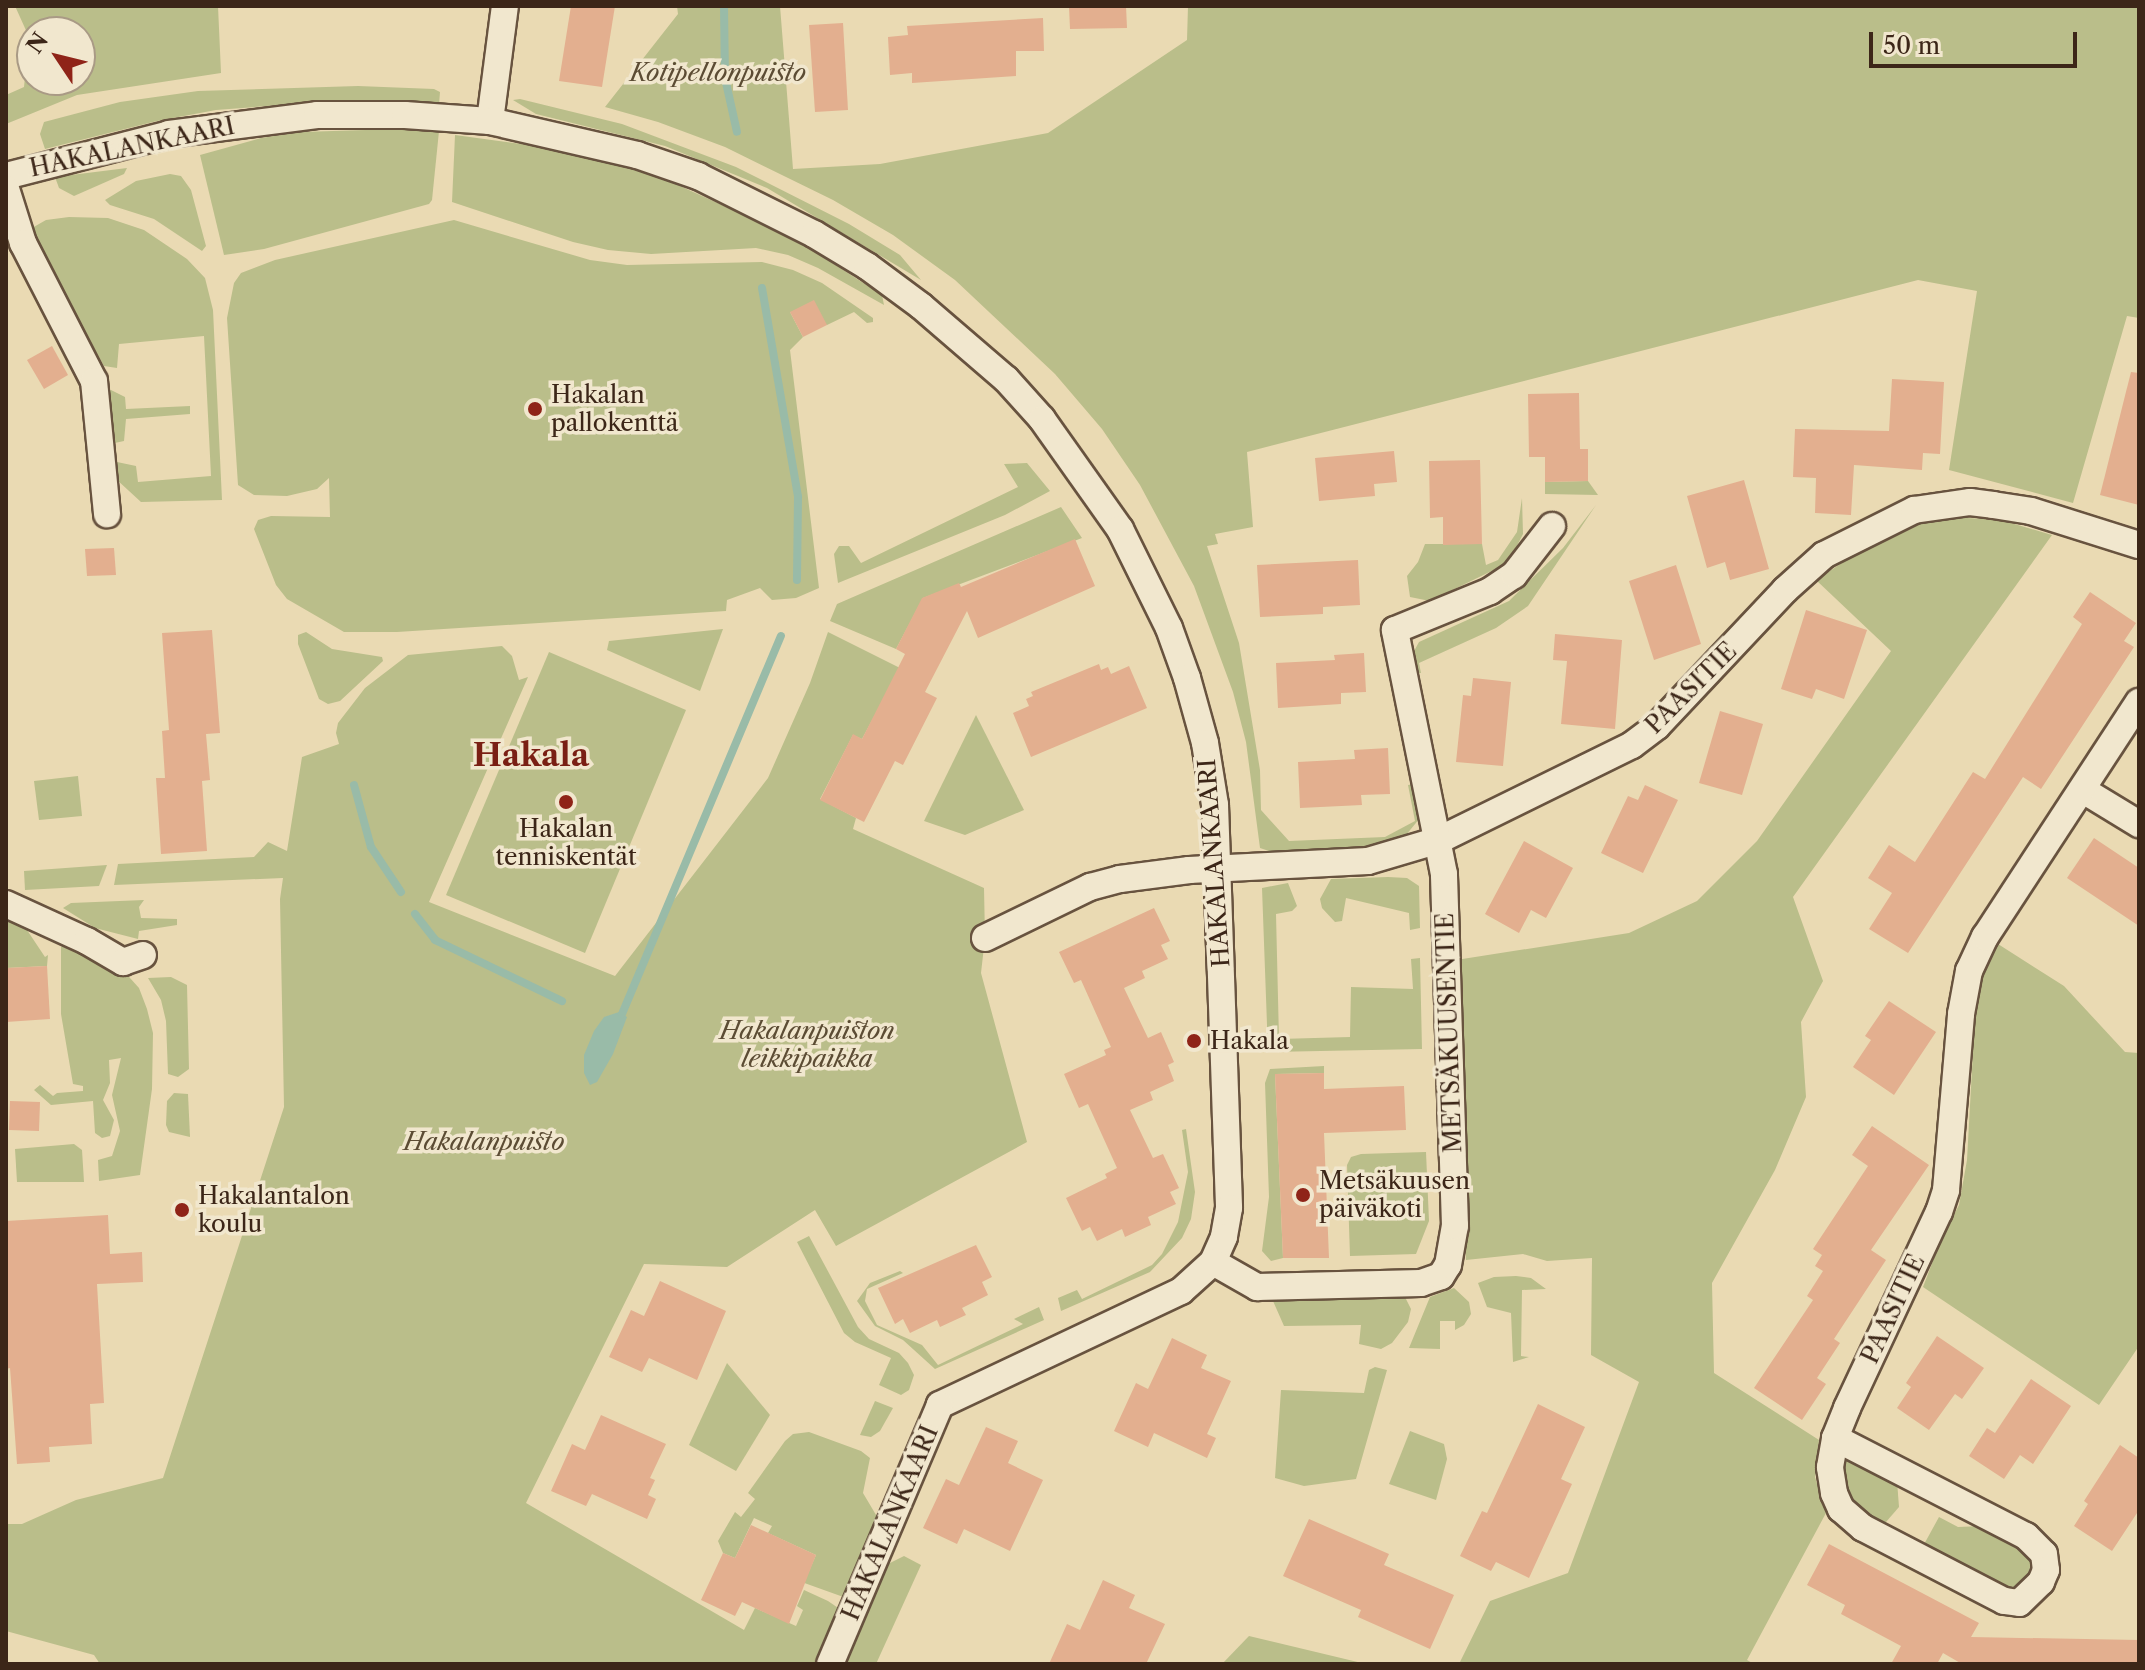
<!DOCTYPE html>
<meta charset="utf-8">
<style>
body{margin:0}
#map{position:relative;width:2145px;height:1670px;overflow:hidden;background:#eadab3;font-family:"Libre Caslon Text",serif}
div>[style]{position:absolute}
.green>*{inset:0;background:#babe8a}
.water>*{inset:0;background:#99bba8}
.stream>*{height:8px;margin:-4px;padding:0 4px;transform-origin:4px;border-radius:4px;background:#99bba8}
.building>*{inset:0;background:#e3af8f}
.roads{filter:drop-shadow(2px 0 #68533f) drop-shadow(-2px 0 #68533f) drop-shadow(0 2px #68533f) drop-shadow(0 -2px #68533f)}
.street>*{height:26px;margin:-13px;padding:0 13px;transform-origin:13px;border-radius:13px;background:#f1e7ce}
.dots>*{width:22px;height:22px;translate:-50% -50%;box-sizing:border-box;border:4px solid #f1e7ce;border-radius:50%}
span{translate:-50% -50%;white-space:nowrap;text-align:center;line-height:1.15;-webkit-text-stroke:7px #f1e7ce;paint-order:stroke}
.park-label{font-size:24px;color:#5c4c34;font-style:italic}
.street-label{font-size:24px;color:#3c2618}
.poi-label{font-size:24px;color:#3c2618}
.left{translate:0 -50%;text-align:left}
.district-label{font-size:32px;color:#7a1f14;font-weight:700}
.frame{position:absolute;inset:0;border:8px solid #3c2618;pointer-events:none}
.north{position:absolute;left:16px;top:16px;width:80px;height:80px;box-sizing:border-box;background:#f1e7ce;border:2px solid #a99a85;border-radius:50%;rotate:305deg;font-size:22px;font-weight:700;line-height:32px;text-align:center;color:#3c2618}
.north::after{content:'';display:block;margin:auto;width:28px;height:36px;background:#8f2418;clip-path:polygon(50% 0,100% 100%,50% 72%,0 100%)}
.scale{position:absolute;left:1869px;top:32px;width:208px;height:36px;box-sizing:border-box;border:4px solid #3c2618;border-top:0;padding-left:10px;font-size:24px;line-height:28px;white-space:nowrap;color:#3c2618;-webkit-text-stroke:6px #f1e7ce;paint-order:stroke}
</style>
<div id="map">
<div class="green">
<div style="clip-path:polygon(evenodd,15px 6px,218px 6px,221px 73px,77px 95px,6px 124px,6px 95px,24px 87px,29px 37px,15px 6px,80px 32px,80px 80px,32px 80px,32px 32px,80px 32px)"></div>
<div style="clip-path:polygon(677px 6px,780px 6px,793px 169px,880px 164px,1048px 133px,1187px 40px,1188px 6px,2139px 6px,2139px 318px,2127px 316px,2073px 503px,1949px 470px,1977px 291px,1918px 280px,1247px 452px,1253px 527px,1215px 534px,1218px 544px,1207px 546px,1239px 643px,1260px 770px,1261px 810px,1289px 841px,1385px 837px,1415px 821px,1408px 785px,1416px 784px,1420px 818px,1406px 835px,1369px 846px,1272px 852px,1260px 848px,1246px 742px,1233px 692px,1194px 586px,1140px 485px,1102px 429px,1055px 374px,955px 280px,893px 235px,833px 200px,725px 147px,658px 122px,605px 107px,678px 14px)"></div>
<div style="clip-path:polygon(358px 86px,434px 89px,440px 92px,439px 105px,346px 100px,216px 110px,157px 121px,45px 149px,40px 134px,44px 122px,120px 102px,198px 91px)"></div>
<div style="clip-path:polygon(520px 99px,622px 124px,736px 167px,849px 224px,900px 255px,921px 280px,767px 188px,665px 146px,536px 114px,513px 100px)"></div>
<div style="clip-path:polygon(397px 129px,439px 131px,432px 200px,429px 204px,264px 249px,224px 255px,200px 155px,261px 138px,301px 132px)"></div>
<div style="clip-path:polygon(455px 135px,536px 146px,608px 162px,667px 180px,792px 237px,882px 295px,884px 305px,818px 268px,788px 255px,756px 248px,651px 254px,608px 250px,573px 242px,452px 202px)"></div>
<div style="clip-path:polygon(127px 168px,124px 174px,74px 196px,59px 188px,55px 177px)"></div>
<div style="clip-path:polygon(170px 174px,181px 176px,191px 190px,206px 246px,202px 251px,154px 219px,110px 205px,105px 200px,136px 181px)"></div>
<div style="clip-path:polygon(69px 217px,108px 218px,144px 230px,187px 259px,205px 278px,213px 310px,222px 500px,141px 502px,116px 479px,112px 469px,117px 462px,136px 466px,138px 482px,211px 476px,204px 336px,119px 344px,117px 368px,104px 366px,34px 241px,32px 228px,46px 220px)"></div>
<div style="clip-path:polygon(454px 220px,590px 260px,627px 265px,762px 262px,793px 270px,822px 283px,873px 318px,873px 322px,867px 323px,854px 312px,827px 325px,790px 312px,803px 337px,790px 350px,819px 588px,796px 598px,772px 600px,760px 588px,727px 600px,726px 611px,397px 632px,344px 632px,287px 599px,276px 585px,254px 529px,258px 520px,271px 516px,330px 517px,329px 478px,317px 489px,287px 496px,254px 495px,238px 485px,227px 318px,234px 283px,241px 273px,275px 260px)"></div>
<div style="clip-path:polygon(111px 390px,125px 397px,126px 409px,190px 406px,190px 414px,126px 419px,124px 441px,110px 444px,106px 392px)"></div>
<div style="clip-path:polygon(1027px 463px,1050px 491px,1005px 515px,838px 583px,834px 554px,839px 546px,849px 546px,861px 563px,1018px 487px,1004px 464px)"></div>
<div style="clip-path:polygon(1588px 481px,1598px 495px,1545px 494px,1545px 482px)"></div>
<div style="clip-path:polygon(1522px 498px,1523px 534px,1508px 563px,1430px 601px,1410px 597px,1407px 576px,1418px 562px,1425px 544px,1482px 544px,1486px 565px,1498px 560px,1517px 532px)"></div>
<div style="clip-path:polygon(1596px 505px,1528px 606px,1496px 628px,1419px 663px,1421px 673px,1414px 673px,1413px 653px,1419px 642px,1509px 601px,1563px 548px)"></div>
<div style="clip-path:polygon(1061px 507px,1082px 538px,923px 598px,896px 649px,830px 621px,837px 604px)"></div>
<div style="clip-path:polygon(1933px 516px,2001px 520px,2052px 535px,1793px 897px,1823px 981px,1801px 1022px,1806px 1097px,1775px 1170px,1712px 1283px,1714px 1373px,1819px 1440px,1815px 1477px,1826px 1513px,1747px 1660px,1754px 1664px,1459px 1664px,1490px 1601px,1568px 1573px,1639px 1382px,1591px 1355px,1592px 1258px,1547px 1261px,1523px 1254px,1466px 1260px,1456px 960px,1629px 933px,1697px 901px,1757px 841px,1891px 651px,1816px 580px,1892px 530px)"></div>
<div style="clip-path:polygon(723px 629px,700px 691px,607px 650px,609px 641px)"></div>
<div style="clip-path:polygon(306px 632px,332px 649px,382px 657px,383px 661px,340px 701px,328px 704px,319px 699px,298px 644px,298px 635px)"></div>
<div style="clip-path:polygon(828px 632px,900px 668px,862px 739px,853px 735px,820px 799px,856px 818px,853px 829px,984px 888px,985px 938px,981px 973px,1027px 1142px,836px 1246px,815px 1210px,727px 1267px,644px 1264px,526px 1503px,744px 1630px,755px 1608px,796px 1626px,803px 1610px,797px 1606px,804px 1590px,828px 1601px,844px 1612px,820px 1664px,100px 1664px,94px 1655px,6px 1631px,6px 1524px,22px 1524px,76px 1500px,163px 1478px,284px 1107px,280px 899px,283px 878px,114px 885px,118px 864px,254px 857px,268px 842px,287px 851px,302px 757px,339px 744px,336px 733px,338px 723px,365px 688px,408px 655px,502px 646px,512px 656px,519px 680px,528px 677px,429px 902px,615px 976px,768px 778px,810px 683px)"></div>
<div style="clip-path:polygon(549px 652px,686px 710px,585px 953px,446px 895px)"></div>
<div style="clip-path:polygon(976px 715px,1024px 810px,965px 835px,924px 821px)"></div>
<div style="clip-path:polygon(78px 776px,82px 816px,39px 820px,34px 781px)"></div>
<div style="clip-path:polygon(107px 865px,99px 886px,25px 890px,24px 871px)"></div>
<div style="clip-path:polygon(1388px 877px,1407px 878px,1419px 886px,1420px 928px,1410px 930px,1409px 913px,1346px 898px,1342px 921px,1335px 922px,1322px 908px,1320px 899px,1331px 879px)"></div>
<div style="clip-path:polygon(1288px 883px,1297px 906px,1292px 911px,1276px 914px,1279px 1039px,1350px 1037px,1351px 987px,1413px 989px,1411px 959px,1420px 958px,1422px 1049px,1268px 1052px,1262px 888px)"></div>
<div style="clip-path:polygon(144px 900px,139px 907px,141px 918px,177px 919px,177px 925px,139px 931px,138px 939px,95px 928px,63px 908px,71px 903px)"></div>
<div style="clip-path:polygon(6px 913px,34px 926px,27px 930px,45px 957px,48px 955px,47px 966px,6px 968px)"></div>
<div style="clip-path:polygon(65px 944px,121px 968px,139px 988px,147px 1009px,153px 1033px,152px 1089px,140px 1175px,99px 1181px,98px 1160px,112px 1156px,120px 1131px,112px 1095px,121px 1058px,109px 1060px,110px 1083px,103px 1100px,114px 1120px,110px 1136px,102px 1138px,95px 1133px,93px 1101px,51px 1105px,34px 1090px,40px 1085px,53px 1096px,57px 1093px,83px 1091px,83px 1086px,73px 1084px,61px 1014px,61px 947px)"></div>
<div style="clip-path:polygon(1998px 944px,2064px 986px,2125px 1052px,2139px 1053px,2139px 1346px,2099px 1405px,1923px 1287px,1941px 1240px,1959px 1205px,1967px 1160px,1975px 1015px,1983px 973px)"></div>
<div style="clip-path:polygon(171px 977px,187px 985px,189px 1069px,178px 1077px,168px 1074px,166px 1021px,161px 1000px,148px 978px)"></div>
<div style="clip-path:polygon(1324px 1066px,1324px 1073px,1275px 1074px,1283px 1258px,1271px 1261px,1262px 1251px,1269px 1197px,1265px 1083px,1270px 1069px)"></div>
<div style="clip-path:polygon(174px 1093px,188px 1094px,190px 1137px,169px 1132px,166px 1125px,167px 1101px)"></div>
<div style="clip-path:polygon(1186px 1129px,1195px 1192px,1191px 1219px,1182px 1238px,1150px 1272px,1061px 1311px,1058px 1298px,1077px 1290px,1082px 1299px,1152px 1265px,1162px 1254px,1178px 1222px,1188px 1172px,1182px 1130px)"></div>
<div style="clip-path:polygon(74px 1144px,82px 1150px,84px 1182px,17px 1182px,15px 1149px)"></div>
<div style="clip-path:polygon(1426px 1152px,1429px 1221px,1416px 1254px,1350px 1256px,1347px 1165px,1351px 1157px,1361px 1154px)"></div>
<div style="clip-path:polygon(809px 1236px,858px 1327px,869px 1339px,899px 1353px,908px 1363px,914px 1375px,909px 1390px,901px 1395px,879px 1385px,891px 1358px,855px 1342px,844px 1333px,797px 1242px)"></div>
<div style="clip-path:polygon(900px 1271px,903px 1273px,867px 1289px,865px 1301px,877px 1325px,922px 1345px,938px 1365px,1023px 1324px,1014px 1319px,1039px 1307px,1044px 1320px,935px 1369px,903px 1340px,875px 1326px,857px 1301px,870px 1283px)"></div>
<div style="clip-path:polygon(1516px 1276px,1531px 1278px,1546px 1289px,1522px 1290px,1521px 1356px,1529px 1357px,1513px 1362px,1511px 1313px,1487px 1307px,1478px 1283px,1494px 1277px)"></div>
<div style="clip-path:polygon(1454px 1288px,1469px 1302px,1471px 1314px,1464px 1325px,1455px 1330px,1455px 1321px,1440px 1321px,1440px 1349px,1409px 1348px,1430px 1297px)"></div>
<div style="clip-path:polygon(1405px 1297px,1411px 1309px,1408px 1322px,1392px 1343px,1381px 1349px,1359px 1344px,1361px 1325px,1284px 1326px,1273px 1301px)"></div>
<div style="clip-path:polygon(727px 1363px,770px 1415px,736px 1471px,689px 1445px)"></div>
<div style="clip-path:polygon(1375px 1367px,1387px 1370px,1356px 1479px,1304px 1486px,1275px 1478px,1281px 1390px,1364px 1393px,1369px 1370px)"></div>
<div style="clip-path:polygon(875px 1401px,893px 1408px,880px 1431px,871px 1437px,860px 1435px)"></div>
<div style="clip-path:polygon(1410px 1431px,1444px 1444px,1447px 1459px,1436px 1500px,1389px 1484px)"></div>
<div style="clip-path:polygon(809px 1432px,861px 1451px,870px 1458px,863px 1493px,879px 1520px,849px 1599px,796px 1580px,809px 1571px,816px 1555px,768px 1533px,772px 1526px,754px 1518px,735px 1558px,723px 1553px,718px 1541px,735px 1512px,741px 1517px,755px 1499px,748px 1493px,785px 1441px,793px 1434px)"></div>
<div style="clip-path:polygon(1849px 1459px,1897px 1481px,1899px 1507px,1886px 1522px,1877px 1526px,1855px 1513px,1839px 1478px,1842px 1463px)"></div>
<div style="clip-path:polygon(1939px 1517px,1958px 1527px,1982px 1526px,2023px 1548px,2030px 1554px,2035px 1570px,2030px 1584px,2008px 1592px,1922px 1548px)"></div>
<div style="clip-path:polygon(904px 1556px,921px 1565px,876px 1664px,843px 1664px,888px 1564px)"></div>
<div style="clip-path:polygon(1249px 1636px,1366px 1664px,1222px 1664px)"></div>
</div>
<div class="water">
<div style="clip-path:polygon(619px 1012px,627px 1017px,613px 1054px,597px 1082px,590px 1085px,584px 1073px,584px 1055px,594px 1031px,604px 1017px)"></div>
</div>
<div class="stream">
<div style="left:724px;top:6px;width:72px;rotate:89.2deg"></div>
<div style="left:725px;top:78px;width:55px;rotate:77.5deg"></div>
<div style="left:762px;top:288px;width:212px;rotate:80.2deg"></div>
<div style="left:798px;top:497px;width:83px;rotate:90.7deg"></div>
<div style="left:354px;top:785px;width:64px;rotate:74.7deg"></div>
<div style="left:371px;top:847px;width:54px;rotate:56.3deg"></div>
<div style="left:415px;top:914px;width:33px;rotate:52deg"></div>
<div style="left:435px;top:940px;width:141px;rotate:25.7deg"></div>
<div style="left:622px;top:1014px;width:410px;rotate:-67.2deg"></div>
</div>
<div class="building">
<div style="clip-path:polygon(571px 6px,615px 6px,602px 87px,559px 81px)"></div>
<div style="clip-path:polygon(1069px 6px,1126px 6px,1127px 28px,1070px 29px)"></div>
<div style="clip-path:polygon(1043px 18px,1044px 51px,1016px 51px,1016px 76px,912px 83px,912px 73px,890px 75px,888px 37px,908px 35px,907px 26px)"></div>
<div style="clip-path:polygon(843px 23px,848px 110px,815px 112px,809px 25px)"></div>
<div style="clip-path:polygon(814px 300px,827px 325px,803px 337px,790px 312px)"></div>
<div style="clip-path:polygon(52px 346px,68px 375px,44px 389px,27px 360px)"></div>
<div style="clip-path:polygon(2131px 372px,2139px 373px,2139px 505px,2100px 495px)"></div>
<div style="clip-path:polygon(1892px 379px,1944px 382px,1940px 454px,1923px 453px,1922px 470px,1854px 465px,1851px 515px,1815px 513px,1816px 478px,1793px 477px,1795px 429px,1889px 431px)"></div>
<div style="clip-path:polygon(1579px 393px,1580px 449px,1588px 449px,1588px 481px,1545px 482px,1545px 457px,1529px 457px,1528px 394px)"></div>
<div style="clip-path:polygon(1394px 451px,1397px 482px,1374px 484px,1375px 496px,1319px 501px,1315px 458px)"></div>
<div style="clip-path:polygon(1480px 460px,1482px 544px,1443px 545px,1443px 517px,1430px 518px,1429px 461px)"></div>
<div style="clip-path:polygon(1744px 480px,1769px 569px,1730px 580px,1725px 562px,1707px 568px,1687px 496px)"></div>
<div style="clip-path:polygon(1075px 539px,1095px 586px,978px 638px,967px 611px,925px 692px,937px 698px,903px 765px,895px 761px,864px 822px,820px 800px,853px 734px,862px 739px,905px 654px,896px 649px,922px 598px,959px 583px,961px 587px)"></div>
<div style="clip-path:polygon(114px 548px,116px 575px,87px 576px,85px 549px)"></div>
<div style="clip-path:polygon(1358px 560px,1360px 605px,1323px 607px,1323px 614px,1260px 617px,1257px 565px)"></div>
<div style="clip-path:polygon(1676px 565px,1701px 644px,1654px 660px,1629px 581px)"></div>
<div style="clip-path:polygon(2090px 592px,2136px 623px,2124px 641px,2134px 647px,2041px 789px,2023px 777px,1908px 953px,1869px 929px,1892px 893px,1868px 878px,1889px 845px,1915px 862px,1973px 772px,1985px 779px,2082px 624px,2073px 617px)"></div>
<div style="clip-path:polygon(1806px 610px,1867px 630px,1844px 699px,1816px 689px,1812px 699px,1781px 689px)"></div>
<div style="clip-path:polygon(212px 630px,220px 733px,206px 734px,210px 780px,202px 781px,207px 851px,161px 854px,156px 778px,165px 778px,162px 731px,169px 730px,162px 633px)"></div>
<div style="clip-path:polygon(1555px 634px,1622px 640px,1615px 729px,1561px 724px,1567px 661px,1553px 660px)"></div>
<div style="clip-path:polygon(1364px 653px,1366px 692px,1341px 693px,1341px 704px,1278px 708px,1276px 663px,1335px 660px,1334px 655px)"></div>
<div style="clip-path:polygon(1099px 664px,1101px 670px,1108px 667px,1111px 674px,1129px 666px,1147px 708px,1031px 757px,1013px 713px,1029px 706px,1026px 699px,1033px 696px,1031px 692px)"></div>
<div style="clip-path:polygon(1473px 678px,1511px 682px,1503px 766px,1456px 762px,1463px 695px,1471px 696px)"></div>
<div style="clip-path:polygon(1720px 711px,1763px 724px,1742px 795px,1699px 783px)"></div>
<div style="clip-path:polygon(1388px 748px,1390px 794px,1361px 795px,1362px 805px,1300px 808px,1298px 762px,1355px 759px,1354px 750px)"></div>
<div style="clip-path:polygon(1645px 785px,1678px 800px,1643px 873px,1601px 853px,1628px 796px,1638px 800px)"></div>
<div style="clip-path:polygon(2094px 838px,2139px 868px,2139px 926px,2067px 878px)"></div>
<div style="clip-path:polygon(1524px 841px,1573px 868px,1546px 918px,1531px 910px,1519px 933px,1485px 914px)"></div>
<div style="clip-path:polygon(1154px 908px,1170px 941px,1161px 945px,1168px 959px,1142px 971px,1145px 978px,1124px 988px,1148px 1038px,1161px 1032px,1174px 1062px,1168px 1065px,1174px 1081px,1150px 1092px,1153px 1100px,1130px 1110px,1153px 1158px,1163px 1154px,1179px 1188px,1170px 1192px,1176px 1204px,1148px 1217px,1151px 1225px,1125px 1237px,1122px 1229px,1097px 1241px,1090px 1227px,1082px 1231px,1066px 1198px,1107px 1178px,1105px 1174px,1117px 1168px,1088px 1104px,1079px 1108px,1064px 1074px,1106px 1055px,1104px 1050px,1111px 1047px,1081px 980px,1074px 983px,1059px 952px)"></div>
<div style="clip-path:polygon(47px 966px,50px 1019px,6px 1022px,6px 968px)"></div>
<div style="clip-path:polygon(1889px 1001px,1936px 1032px,1894px 1095px,1853px 1067px,1871px 1040px,1865px 1036px)"></div>
<div style="clip-path:polygon(1324px 1073px,1324px 1089px,1404px 1086px,1406px 1130px,1324px 1133px,1329px 1258px,1283px 1258px,1275px 1074px)"></div>
<div style="clip-path:polygon(10px 1101px,40px 1102px,39px 1131px,9px 1130px)"></div>
<div style="clip-path:polygon(1872px 1126px,1929px 1165px,1871px 1250px,1886px 1260px,1834px 1339px,1840px 1343px,1817px 1378px,1826px 1384px,1802px 1420px,1754px 1388px,1813px 1300px,1807px 1296px,1823px 1271px,1815px 1266px,1822px 1255px,1813px 1249px,1868px 1166px,1852px 1155px)"></div>
<div style="clip-path:polygon(108px 1215px,110px 1254px,142px 1252px,143px 1282px,97px 1284px,104px 1403px,90px 1404px,92px 1444px,49px 1447px,50px 1462px,17px 1464px,10px 1368px,6px 1369px,6px 1221px)"></div>
<div style="clip-path:polygon(976px 1245px,992px 1277px,982px 1282px,988px 1295px,962px 1308px,966px 1315px,940px 1327px,937px 1320px,910px 1333px,903px 1319px,895px 1324px,878px 1288px)"></div>
<div style="clip-path:polygon(660px 1281px,726px 1311px,697px 1380px,649px 1358px,642px 1372px,609px 1357px,631px 1310px,644px 1316px)"></div>
<div style="clip-path:polygon(1937px 1336px,1984px 1368px,1962px 1399px,1955px 1394px,1929px 1430px,1897px 1408px,1911px 1387px,1906px 1383px)"></div>
<div style="clip-path:polygon(1172px 1338px,1207px 1355px,1201px 1368px,1231px 1381px,1207px 1434px,1216px 1438px,1207px 1458px,1154px 1433px,1148px 1447px,1114px 1431px,1136px 1383px,1148px 1389px)"></div>
<div style="clip-path:polygon(2031px 1379px,2071px 1406px,2033px 1464px,2020px 1455px,2004px 1479px,1969px 1456px,1987px 1428px,1995px 1433px)"></div>
<div style="clip-path:polygon(1538px 1404px,1585px 1427px,1561px 1479px,1572px 1484px,1529px 1578px,1496px 1562px,1491px 1571px,1460px 1556px,1482px 1511px,1487px 1513px)"></div>
<div style="clip-path:polygon(601px 1415px,666px 1444px,650px 1478px,655px 1480px,648px 1495px,656px 1499px,647px 1519px,592px 1494px,586px 1506px,551px 1491px,572px 1444px,585px 1450px)"></div>
<div style="clip-path:polygon(986px 1427px,1018px 1441px,1008px 1463px,1043px 1480px,1010px 1551px,964px 1529px,957px 1544px,923px 1528px,946px 1479px,959px 1485px)"></div>
<div style="clip-path:polygon(2120px 1445px,2139px 1458px,2139px 1510px,2112px 1551px,2074px 1526px,2088px 1504px,2084px 1501px)"></div>
<div style="clip-path:polygon(1309px 1519px,1389px 1554px,1384px 1565px,1454px 1595px,1430px 1649px,1358px 1617px,1361px 1610px,1283px 1576px)"></div>
<div style="clip-path:polygon(751px 1525px,816px 1555px,789px 1624px,742px 1602px,735px 1616px,701px 1600px,723px 1553px,735px 1558px)"></div>
<div style="clip-path:polygon(1829px 1544px,1979px 1623px,1971px 1637px,2139px 1640px,2139px 1664px,1962px 1664px,1943px 1653px,1937px 1664px,1891px 1664px,1901px 1646px,1841px 1614px,1845px 1605px,1807px 1585px)"></div>
<div style="clip-path:polygon(1103px 1580px,1135px 1595px,1129px 1608px,1165px 1624px,1146px 1664px,1049px 1664px,1067px 1624px,1080px 1630px)"></div>
</div>
<div class="roads">
<div class="street">
<div style="left:490px;top:121px;width:116px;rotate:-82.6deg"></div>
<div style="left:6px;top:176px;width:168px;rotate:-14.4deg"></div>
<div style="left:169px;top:134px;width:149px;rotate:-7.3deg"></div>
<div style="left:317px;top:115px;width:88px"></div>
<div style="left:405px;top:115px;width:85px;rotate:4deg"></div>
<div style="left:490px;top:121px;width:151px;rotate:13deg"></div>
<div style="left:637px;top:155px;width:65px;rotate:19deg"></div>
<div style="left:698px;top:176px;width:130px;rotate:26.6deg"></div>
<div style="left:814px;top:234px;width:62px;rotate:31.1deg"></div>
<div style="left:867px;top:266px;width:67px;rotate:36.5deg"></div>
<div style="left:921px;top:306px;width:112px;rotate:40.7deg"></div>
<div style="left:1006px;top:379px;width:54px;rotate:48deg"></div>
<div style="left:1042px;top:419px;width:135px;rotate:54.7deg"></div>
<div style="left:1120px;top:529px;width:110px;rotate:63.7deg"></div>
<div style="left:1169px;top:628px;width:53px;rotate:70.2deg"></div>
<div style="left:1187px;top:678px;width:67px;rotate:74.5deg"></div>
<div style="left:1205px;top:743px;width:63px;rotate:80.8deg"></div>
<div style="left:1215px;top:805px;width:403px;rotate:88deg"></div>
<div style="left:1229px;top:1208px;width:29px;rotate:100deg"></div>
<div style="left:1224px;top:1237px;width:27px;rotate:114deg"></div>
<div style="left:1213px;top:1262px;width:43px;rotate:137.8deg"></div>
<div style="left:1181px;top:1291px;width:267px;rotate:154.7deg"></div>
<div style="left:940px;top:1405px;width:281px;rotate:113deg"></div>
<div style="left:6px;top:189px;width:57px;rotate:72.5deg"></div>
<div style="left:23px;top:243px;width:155px;rotate:62.8deg"></div>
<div style="left:94px;top:381px;width:134px;rotate:84.4deg"></div>
<div style="left:2083px;top:790px;width:66px;rotate:31.3deg"></div>
<div style="left:6px;top:904px;width:89px;rotate:24.6deg"></div>
<div style="left:87px;top:941px;width:42px;rotate:30.3deg"></div>
<div style="left:123px;top:962px;width:21px;rotate:-19deg"></div>
<div style="left:985px;top:938px;width:117px;rotate:-25.9deg"></div>
<div style="left:1090px;top:887px;width:31px;rotate:-15deg"></div>
<div style="left:1120px;top:879px;width:70px;rotate:-7.4deg"></div>
<div style="left:1189px;top:870px;width:179px;rotate:-2.9deg"></div>
<div style="left:1368px;top:861px;width:74px;rotate:-16.5deg"></div>
<div style="left:1439px;top:840px;width:215px;rotate:-26.2deg"></div>
<div style="left:1632px;top:745px;width:31px;rotate:-37deg"></div>
<div style="left:1657px;top:726px;width:187px;rotate:-46.7deg"></div>
<div style="left:1785px;top:590px;width:52px;rotate:-41.9deg"></div>
<div style="left:1824px;top:555px;width:101px;rotate:-26.6deg"></div>
<div style="left:1914px;top:510px;width:57px;rotate:-8.1deg"></div>
<div style="left:1970px;top:502px;width:23px;rotate:7deg"></div>
<div style="left:1993px;top:505px;width:38px;rotate:9deg"></div>
<div style="left:2031px;top:511px;width:113px;rotate:17.5deg"></div>
<div style="left:1213px;top:1262px;width:51px;rotate:29.6deg"></div>
<div style="left:1257px;top:1287px;width:164px;rotate:-1.4deg"></div>
<div style="left:1421px;top:1283px;width:21px;rotate:-19deg"></div>
<div style="left:1441px;top:1276px;width:13px;rotate:-58deg"></div>
<div style="left:1448px;top:1265px;width:40px;rotate:-80deg"></div>
<div style="left:1455px;top:1226px;width:352px;rotate:-91.8deg"></div>
<div style="left:1444px;top:874px;width:249px;rotate:-101.4deg"></div>
<div style="left:1395px;top:630px;width:103px;rotate:-22.3deg"></div>
<div style="left:1490px;top:591px;width:29px;rotate:-34deg"></div>
<div style="left:1514px;top:575px;width:62px;rotate:-52.2deg"></div>
<div style="left:1835px;top:1438px;width:215px;rotate:27.2deg"></div>
<div style="left:2026px;top:1536px;width:25px;rotate:45deg"></div>
<div style="left:2044px;top:1554px;width:16px;rotate:83deg"></div>
<div style="left:2046px;top:1570px;width:13px;rotate:113deg"></div>
<div style="left:2041px;top:1582px;width:30px;rotate:136deg"></div>
<div style="left:2019px;top:1603px;width:15px;rotate:-172deg"></div>
<div style="left:2004px;top:1601px;width:159px;rotate:-152.6deg"></div>
<div style="left:1863px;top:1528px;width:29px;rotate:-139deg"></div>
<div style="left:1841px;top:1509px;width:17px;rotate:-114deg"></div>
<div style="left:1834px;top:1493px;width:26px;rotate:-99deg"></div>
<div style="left:1830px;top:1467px;width:29px;rotate:-80deg"></div>
<div style="left:1835px;top:1438px;width:32px;rotate:-68deg"></div>
<div style="left:1847px;top:1408px;width:217px;rotate:-64.9deg"></div>
<div style="left:1939px;top:1212px;width:23px;rotate:-72deg"></div>
<div style="left:1946px;top:1190px;width:177px;rotate:-85.1deg"></div>
<div style="left:1961px;top:1014px;width:44px;rotate:-79.5deg"></div>
<div style="left:1969px;top:971px;width:38px;rotate:-65deg"></div>
<div style="left:1985px;top:937px;width:281px;rotate:-56.8deg"></div>
</div>
</div>
<div class="dots">
<div style="left:535px;top:409px;background:#8f2418"></div>
<div style="left:566px;top:802px;background:#8f2418"></div>
<div style="left:1194px;top:1041px;background:#8f2418"></div>
<div style="left:1303px;top:1195px;background:#8f2418"></div>
<div style="left:182px;top:1210px;background:#8f2418"></div>
</div>
<div class="park-label">
<span style="left:718px;top:73px">Kotipellonpuisto</span>
<span style="left:807px;top:1045px">Hakalanpuiston<br>leikkipaikka</span>
<span style="left:484px;top:1142px">Hakalanpuisto</span>
</div>
<div class="street-label">
<span style="left:132px;top:147px;rotate:-12deg">HAKALANKAARI</span>
<span style="left:1691px;top:688px;rotate:-45deg">PAASITIE</span>
<span style="left:1214px;top:863px;rotate:-94deg">HAKALANKAARI</span>
<span style="left:1449px;top:1033px;rotate:-92deg">METSÄKUUSENTIE</span>
<span style="left:1893px;top:1309px;rotate:-65deg">PAASITIE</span>
<span style="left:890px;top:1523px;rotate:-67deg">HAKALANKAARI</span>
</div>
<div class="poi-label">
<span class="left" style="left:551px;top:409px">Hakalan<br>pallokenttä</span>
<span style="left:566px;top:843px">Hakalan<br>tenniskentät</span>
<span class="left" style="left:1210px;top:1041px">Hakala</span>
<span class="left" style="left:1319px;top:1195px">Metsäkuusen<br>päiväkoti</span>
<span class="left" style="left:198px;top:1210px">Hakalantalon<br>koulu</span>
</div>
<div class="district-label">
<span style="left:531px;top:755px">Hakala</span>
</div>
<div class="frame"></div>
<div class="north">N</div>
<div class="scale">50 m</div>
</div>
